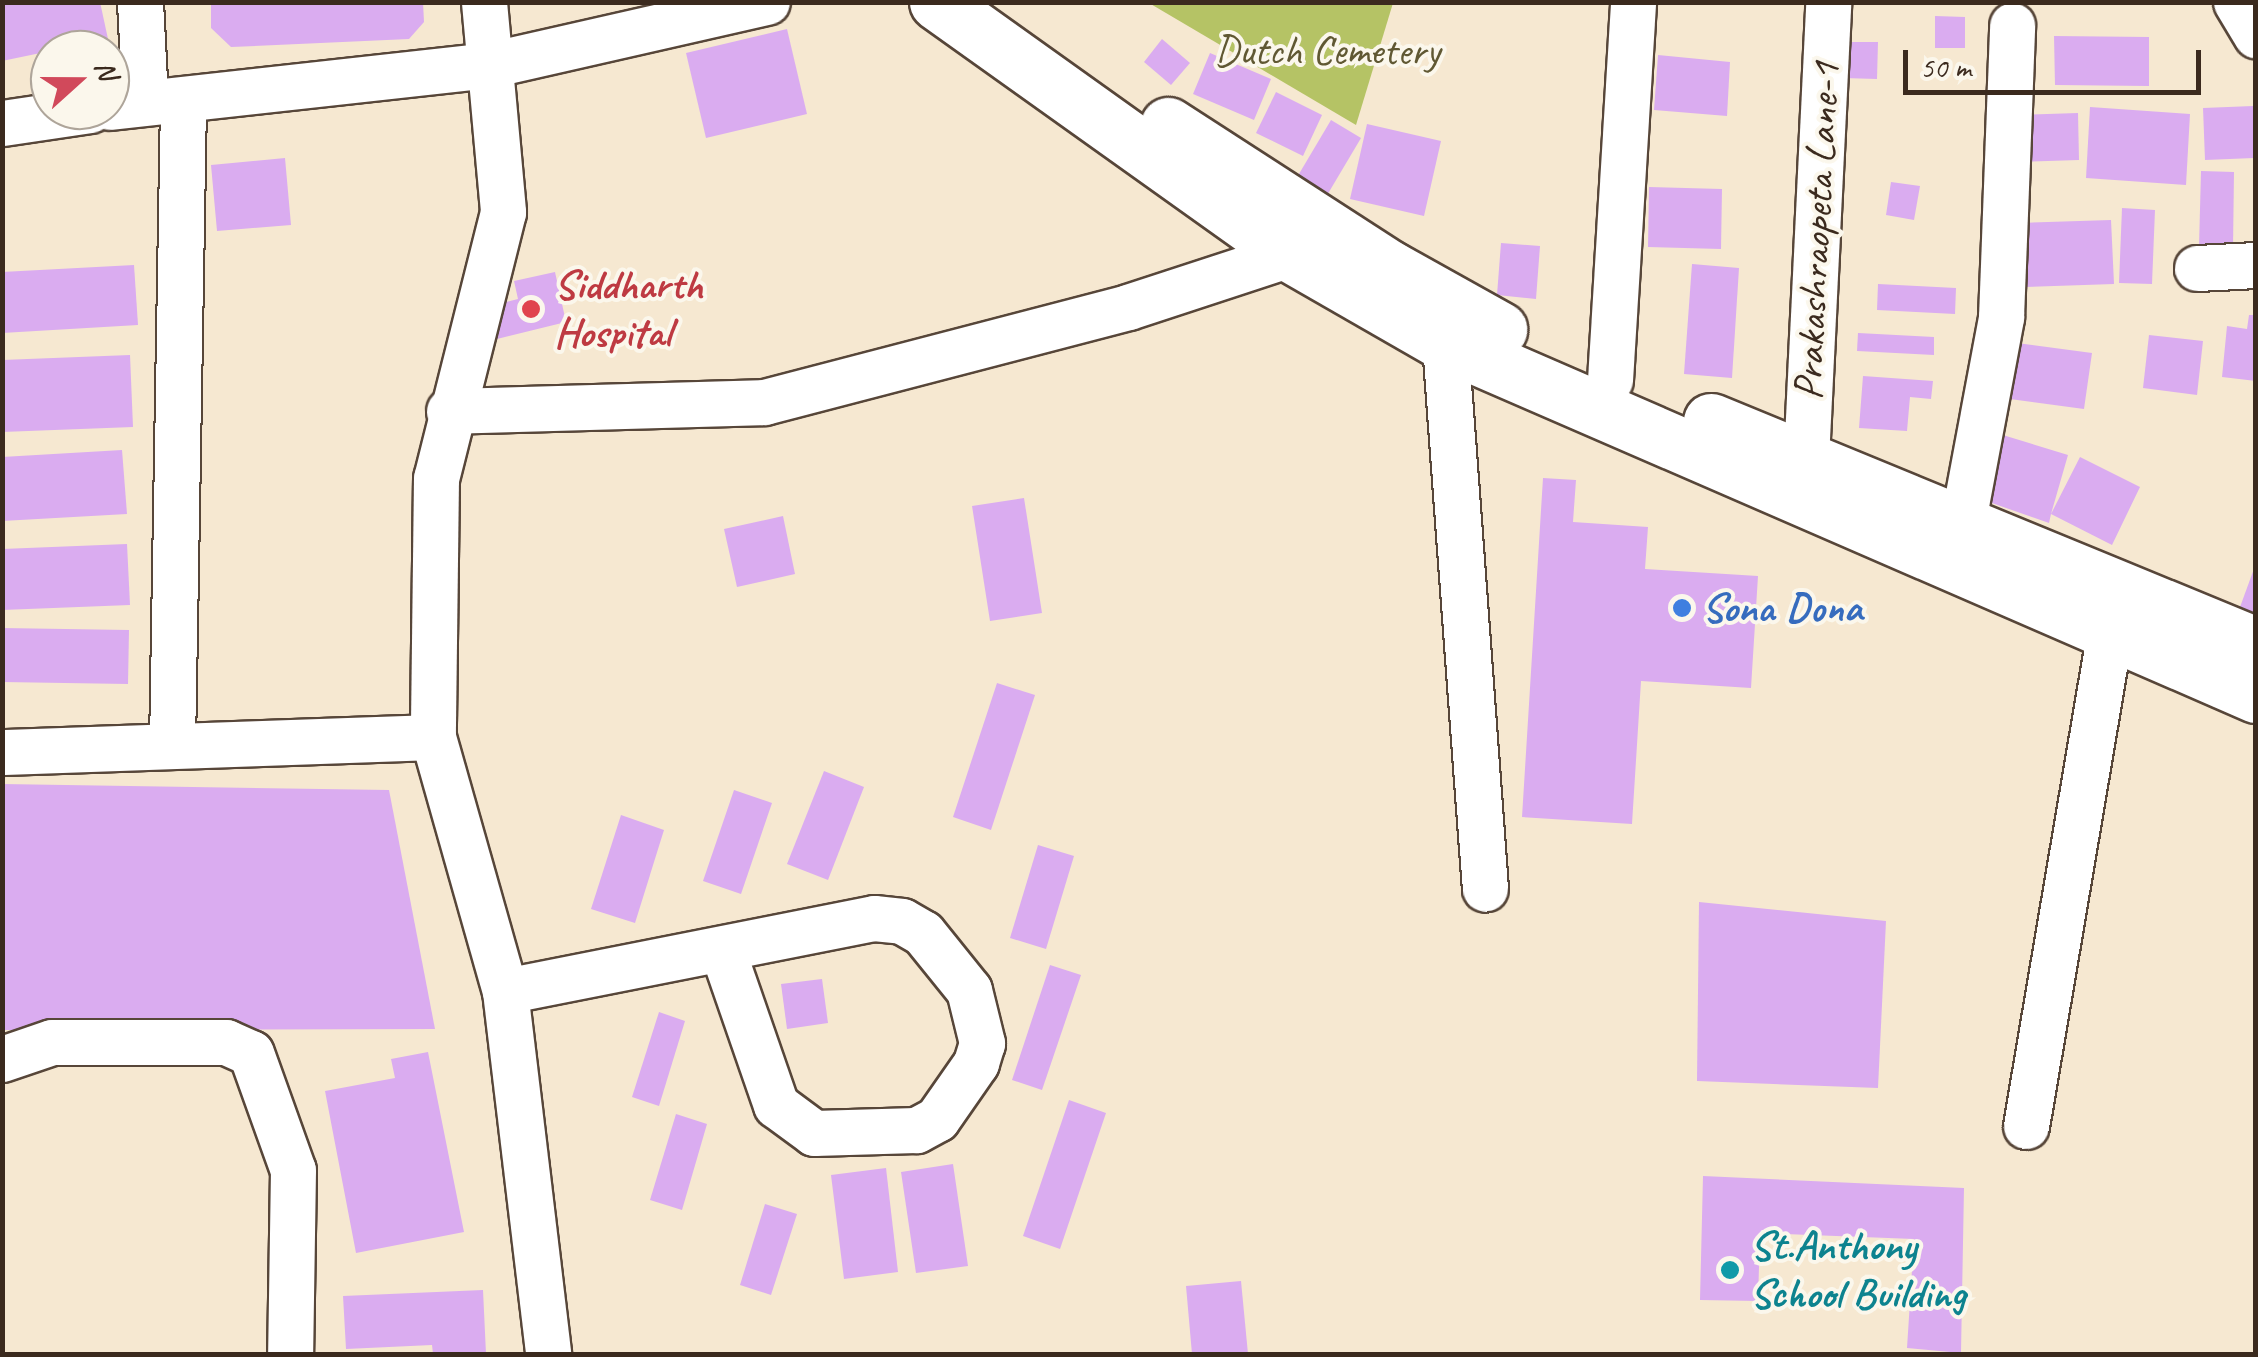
<!DOCTYPE html>
<style>
body{margin:0}
#map{position:relative;width:2258px;height:1357px;overflow:hidden;background:#f6e8d1;font-family:Caveat,sans-serif}
div>[style]{position:absolute}
.green>*{inset:0;background:#b5c365}
.building>*{inset:0;background:#daacf0}
.roads{filter:drop-shadow(2px 0 #574639) drop-shadow(-2px 0 #574639) drop-shadow(0 2px #574639) drop-shadow(0 -2px #574639)}
.minor>*{height:45px;margin:-22.5px;padding:0 22.5px;transform-origin:22.5px;border-radius:22.5px;background:#fff}
.major>*{height:55px;margin:-27.5px;padding:0 27.5px;transform-origin:27.5px;border-radius:27.5px;background:#fff}
.dots>*{width:28px;height:28px;translate:-50% -50%;box-sizing:border-box;border:5px solid #fbf7ec;border-radius:50%}
span{translate:-50% -50%;white-space:nowrap;text-align:center;line-height:1.15;-webkit-text-stroke:8px #fbf7ec;paint-order:stroke}
.park-label{font-size:42px;color:#605833}
.street-label{font-size:42px;color:#3b2a1e}
.health-label{font-size:42px;color:#be3a42;font-weight:700}
.left{translate:0 -50%;text-align:left}
.shop-label{font-size:42px;color:#366cbe;font-weight:700}
.culture-label{font-size:42px;color:#0d838f;font-weight:700}
.frame{position:absolute;inset:0;border:5px solid #3b2a1e;pointer-events:none}
.north{position:absolute;left:30px;top:30px;width:100px;height:100px;box-sizing:border-box;background:#fbf7ec;border:2px solid #aea59a;border-radius:50%;rotate:69deg;font-size:28px;font-weight:700;line-height:40px;text-align:center;color:#3b2a1e}
.north::after{content:'';display:block;margin:auto;width:35px;height:45px;background:#d1495b;clip-path:polygon(50% 0,100% 100%,50% 72%,0 100%)}
.scale{position:absolute;left:1903px;top:50px;width:298px;height:45px;box-sizing:border-box;border:5px solid #3b2a1e;border-top:0;padding-left:12px;font-size:30px;line-height:35px;white-space:nowrap;color:#3b2a1e;-webkit-text-stroke:8px #fbf7ec;paint-order:stroke}
</style>
<div id="map">
<div class="green">
<div style="clip-path:polygon(1149px 3px,1393px 3px,1356px 125px)"></div>
</div>
<div class="building">
<div style="clip-path:polygon(2px 2px,100px 2px,108px 39px,2px 61px)"></div>
<div style="clip-path:polygon(211px 2px,423px 2px,424px 22px,409px 39px,231px 47px,211px 28px)"></div>
<div style="clip-path:polygon(1935px 16px,1965px 17px,1965px 48px,1935px 48px)"></div>
<div style="clip-path:polygon(787px 29px,807px 114px,706px 138px,686px 53px)"></div>
<div style="clip-path:polygon(2054px 36px,2149px 37px,2149px 86px,2055px 85px)"></div>
<div style="clip-path:polygon(1162px 39px,1190px 63px,1171px 85px,1144px 62px)"></div>
<div style="clip-path:polygon(1844px 42px,1878px 42px,1877px 79px,1843px 78px)"></div>
<div style="clip-path:polygon(1210px 53px,1271px 79px,1254px 120px,1193px 94px)"></div>
<div style="clip-path:polygon(1658px 55px,1730px 62px,1727px 116px,1654px 110px)"></div>
<div style="clip-path:polygon(1276px 92px,1322px 115px,1303px 156px,1256px 133px)"></div>
<div style="clip-path:polygon(2253px 106px,2254px 158px,2205px 160px,2203px 108px)"></div>
<div style="clip-path:polygon(2090px 107px,2190px 114px,2186px 185px,2086px 178px)"></div>
<div style="clip-path:polygon(2078px 113px,2079px 160px,2016px 162px,2015px 115px)"></div>
<div style="clip-path:polygon(1331px 120px,1361px 138px,1326px 197px,1296px 179px)"></div>
<div style="clip-path:polygon(1367px 124px,1441px 141px,1424px 216px,1350px 199px)"></div>
<div style="clip-path:polygon(285px 158px,291px 225px,217px 231px,211px 165px)"></div>
<div style="clip-path:polygon(2201px 171px,2234px 172px,2233px 248px,2199px 247px)"></div>
<div style="clip-path:polygon(1891px 182px,1920px 186px,1914px 220px,1886px 215px)"></div>
<div style="clip-path:polygon(1649px 187px,1722px 189px,1721px 249px,1648px 247px)"></div>
<div style="clip-path:polygon(2122px 208px,2155px 210px,2152px 284px,2119px 283px)"></div>
<div style="clip-path:polygon(2111px 220px,2114px 284px,2023px 287px,2020px 223px)"></div>
<div style="clip-path:polygon(1501px 243px,1540px 246px,1536px 299px,1497px 295px)"></div>
<div style="clip-path:polygon(1692px 264px,1739px 268px,1732px 378px,1684px 374px)"></div>
<div style="clip-path:polygon(134px 265px,138px 325px,2px 333px,2px 272px)"></div>
<div style="clip-path:polygon(555px 272px,566px 322px,497px 339px,487px 307px,518px 299px,514px 281px)"></div>
<div style="clip-path:polygon(1878px 284px,1956px 288px,1955px 314px,1877px 310px)"></div>
<div style="clip-path:polygon(2249px 315px,2256px 315px,2256px 381px,2222px 377px,2227px 326px,2247px 329px)"></div>
<div style="clip-path:polygon(1858px 333px,1934px 337px,1934px 355px,1857px 351px)"></div>
<div style="clip-path:polygon(2149px 335px,2203px 341px,2197px 395px,2143px 388px)"></div>
<div style="clip-path:polygon(2017px 343px,2092px 353px,2084px 409px,2010px 399px)"></div>
<div style="clip-path:polygon(130px 355px,133px 427px,2px 432px,2px 360px)"></div>
<div style="clip-path:polygon(1863px 376px,1933px 381px,1931px 399px,1910px 397px,1907px 431px,1859px 428px)"></div>
<div style="clip-path:polygon(1993px 432px,2068px 455px,2051px 514px,2080px 457px,2140px 487px,2112px 545px,2051px 514px,2049px 523px,1969px 495px)"></div>
<div style="clip-path:polygon(122px 450px,127px 514px,2px 521px,2px 457px)"></div>
<div style="clip-path:polygon(1543px 478px,1576px 480px,1573px 522px,1648px 527px,1645px 569px,1758px 576px,1751px 688px,1641px 681px,1632px 824px,1522px 817px)"></div>
<div style="clip-path:polygon(1024px 498px,1042px 613px,990px 621px,972px 506px)"></div>
<div style="clip-path:polygon(783px 516px,795px 574px,737px 587px,724px 529px)"></div>
<div style="clip-path:polygon(127px 544px,130px 605px,2px 610px,2px 549px)"></div>
<div style="clip-path:polygon(2255px 566px,2256px 566px,2256px 625px,2236px 618px)"></div>
<div style="clip-path:polygon(2px 628px,129px 630px,128px 684px,2px 682px)"></div>
<div style="clip-path:polygon(997px 683px,1035px 695px,991px 830px,953px 817px)"></div>
<div style="clip-path:polygon(824px 771px,864px 787px,828px 880px,787px 864px)"></div>
<div style="clip-path:polygon(2px 784px,389px 790px,435px 1029px,2px 1030px)"></div>
<div style="clip-path:polygon(734px 790px,772px 803px,741px 894px,703px 881px)"></div>
<div style="clip-path:polygon(621px 815px,664px 830px,635px 923px,591px 909px)"></div>
<div style="clip-path:polygon(1038px 845px,1074px 856px,1046px 949px,1010px 938px)"></div>
<div style="clip-path:polygon(1699px 902px,1886px 921px,1878px 1088px,1697px 1081px)"></div>
<div style="clip-path:polygon(1050px 965px,1081px 975px,1042px 1090px,1012px 1080px)"></div>
<div style="clip-path:polygon(822px 979px,828px 1023px,787px 1029px,781px 984px)"></div>
<div style="clip-path:polygon(659px 1012px,685px 1021px,659px 1106px,632px 1097px)"></div>
<div style="clip-path:polygon(428px 1052px,464px 1232px,356px 1253px,325px 1091px,395px 1078px,391px 1059px)"></div>
<div style="clip-path:polygon(1069px 1100px,1106px 1113px,1060px 1249px,1023px 1236px)"></div>
<div style="clip-path:polygon(676px 1114px,707px 1124px,682px 1210px,650px 1200px)"></div>
<div style="clip-path:polygon(953px 1164px,968px 1266px,916px 1273px,901px 1172px)"></div>
<div style="clip-path:polygon(886px 1168px,898px 1272px,844px 1279px,831px 1175px)"></div>
<div style="clip-path:polygon(1703px 1176px,1964px 1188px,1961px 1353px,1907px 1348px,1914px 1239px,1760px 1233px,1758px 1301px,1700px 1300px)"></div>
<div style="clip-path:polygon(765px 1204px,797px 1214px,771px 1295px,740px 1285px)"></div>
<div style="clip-path:polygon(1241px 1281px,1248px 1354px,1192px 1354px,1186px 1286px)"></div>
<div style="clip-path:polygon(483px 1290px,486px 1354px,433px 1354px,432px 1345px,346px 1349px,343px 1296px)"></div>
</div>
<div class="roads">
<div class="minor">
<div style="left:140px;top:2px;width:99px;rotate:87.1deg"></div>
<div style="left:484px;top:2px;width:211px;rotate:84.8deg"></div>
<div style="left:503px;top:212px;width:274px;rotate:104.1deg"></div>
<div style="left:436px;top:478px;width:259px;rotate:90.7deg"></div>
<div style="left:433px;top:737px;width:264px;rotate:74.2deg"></div>
<div style="left:505px;top:991px;width:366px;rotate:83.2deg"></div>
<div style="left:2236px;top:2px;width:39px;rotate:59deg"></div>
<div style="left:110px;top:107px;width:381px;rotate:-6.3deg"></div>
<div style="left:489px;top:65px;width:285px;rotate:-12.8deg"></div>
<div style="left:2px;top:123px;width:89px;rotate:-8.4deg"></div>
<div style="left:2197px;top:268px;width:59px;rotate:-2.9deg"></div>
<div style="left:1445px;top:343px;width:547px;rotate:85.81deg"></div>
<div style="left:1610px;top:380px;width:379px;rotate:-86.5deg"></div>
<div style="left:449px;top:411px;width:315px;rotate:-1.6deg"></div>
<div style="left:764px;top:402px;width:376px;rotate:-14.6deg"></div>
<div style="left:1128px;top:307px;width:170px;rotate:-18.1deg"></div>
<div style="left:1806px;top:459px;width:458px;rotate:-87.2deg"></div>
<div style="left:1963px;top:521px;width:208px;rotate:-79.4deg"></div>
<div style="left:2001px;top:317px;width:292px;rotate:-87.8deg"></div>
<div style="left:172px;top:745px;width:644px;rotate:-89.02deg"></div>
<div style="left:2px;top:752px;width:431px;rotate:-2deg"></div>
<div style="left:505px;top:991px;width:376px;rotate:-11.2deg"></div>
<div style="left:874px;top:918px;width:28px;rotate:6deg"></div>
<div style="left:902px;top:921px;width:24px;rotate:30deg"></div>
<div style="left:923px;top:933px;width:73px;rotate:51.1deg"></div>
<div style="left:969px;top:990px;width:55px;rotate:76.2deg"></div>
<div style="left:982px;top:1043px;width:21px;rotate:107deg"></div>
<div style="left:976px;top:1063px;width:68px;rotate:124.9deg"></div>
<div style="left:937px;top:1119px;width:24px;rotate:152deg"></div>
<div style="left:916px;top:1130px;width:102px;rotate:178.3deg"></div>
<div style="left:814px;top:1133px;width:47px;rotate:-143.6deg"></div>
<div style="left:776px;top:1105px;width:165px;rotate:-109.1deg"></div>
<div style="left:2px;top:1059px;width:53px;rotate:-18.8deg"></div>
<div style="left:52px;top:1042px;width:174px"></div>
<div style="left:226px;top:1042px;width:27px;rotate:24deg"></div>
<div style="left:251px;top:1053px;width:124px;rotate:70.3deg"></div>
<div style="left:293px;top:1170px;width:184px;rotate:90.9deg"></div>
<div style="left:2026px;top:1126px;width:502px;rotate:-80.37deg"></div>
</div>
<div class="major">
<div style="left:937px;top:2px;width:434px;rotate:35.5deg"></div>
<div style="left:1290px;top:254px;width:179px;rotate:29.9deg"></div>
<div style="left:1445px;top:343px;width:884px;rotate:23.46deg"></div>
<div style="left:1168px;top:125px;width:265px;rotate:32.9deg"></div>
<div style="left:1391px;top:269px;width:124px;rotate:29.1deg"></div>
<div style="left:1711px;top:421px;width:589px;rotate:22.34deg"></div>
</div>
</div>
<div class="dots">
<div style="left:531px;top:309px;background:#e0444e"></div>
<div style="left:1682px;top:608px;background:#3f7fe0"></div>
<div style="left:1730px;top:1270px;background:#0f9aa8"></div>
</div>
<div class="park-label">
<span style="left:1327px;top:51px">Dutch Cemetery</span>
</div>
<div class="street-label">
<span style="left:1817px;top:231px;rotate:-87deg">Prakashraopeta Lane-1</span>
</div>
<div class="health-label">
<span class="left" style="left:554px;top:309px">Siddharth<br>Hospital</span>
</div>
<div class="shop-label">
<span class="left" style="left:1702px;top:608px">Sona Dona</span>
</div>
<div class="culture-label">
<span class="left" style="left:1750px;top:1270px">St.Anthony<br>School Building</span>
</div>
<div class="frame"></div>
<div class="north">N</div>
<div class="scale">50 m</div>
</div>
